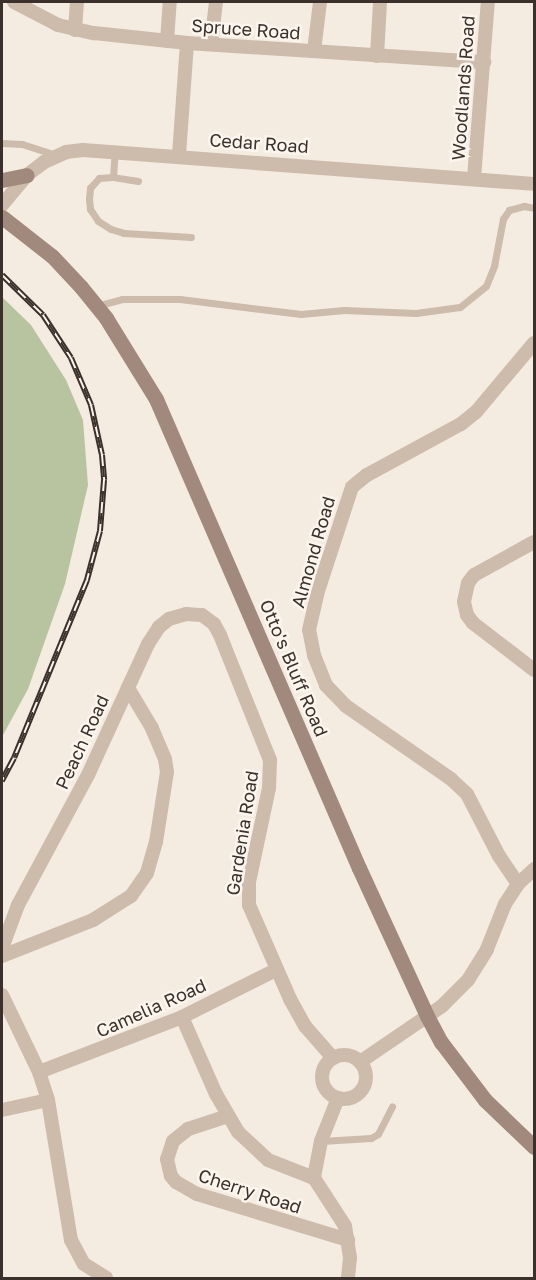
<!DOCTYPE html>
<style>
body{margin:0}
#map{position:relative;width:536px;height:1280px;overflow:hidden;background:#f4ebe1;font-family:"Golos Text",sans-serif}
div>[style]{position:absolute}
.green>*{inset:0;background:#b8c4a0}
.service>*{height:7px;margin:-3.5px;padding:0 3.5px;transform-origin:3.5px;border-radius:3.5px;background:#cdbbac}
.minor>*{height:14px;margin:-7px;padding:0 7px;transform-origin:7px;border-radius:7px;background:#cdbbac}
.minor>.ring{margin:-7px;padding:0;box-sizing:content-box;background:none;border:14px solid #cdbbac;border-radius:50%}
.secondary>*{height:15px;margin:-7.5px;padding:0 7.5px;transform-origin:7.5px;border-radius:7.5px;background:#a18a7d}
.rail>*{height:6px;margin-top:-3px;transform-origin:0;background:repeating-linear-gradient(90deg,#fbf5ee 0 11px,#3b302b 0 22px);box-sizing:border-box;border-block:2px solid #3b302b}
span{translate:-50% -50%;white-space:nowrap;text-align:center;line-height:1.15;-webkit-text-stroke:5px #fbf5ee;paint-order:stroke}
.street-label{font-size:18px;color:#3b302b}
.frame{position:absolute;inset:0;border:3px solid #3b302b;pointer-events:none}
</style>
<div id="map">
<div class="green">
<div style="clip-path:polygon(2px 297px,31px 325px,66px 380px,83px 420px,88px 485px,65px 584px,28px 689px,2px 737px)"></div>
</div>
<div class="service">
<div style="left:2px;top:143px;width:20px;rotate:3deg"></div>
<div style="left:22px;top:144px;width:36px;rotate:18deg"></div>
<div style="left:113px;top:177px;width:26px;rotate:-86deg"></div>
<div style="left:138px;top:181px;width:25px;rotate:-171deg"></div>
<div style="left:113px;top:177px;width:14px;rotate:176deg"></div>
<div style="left:99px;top:178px;width:13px;rotate:132deg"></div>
<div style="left:90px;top:188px;width:11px;rotate:95deg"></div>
<div style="left:89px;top:199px;width:10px;rotate:84deg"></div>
<div style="left:90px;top:209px;width:14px;rotate:56deg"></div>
<div style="left:98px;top:221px;width:15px;rotate:32deg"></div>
<div style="left:111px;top:229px;width:14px;rotate:17deg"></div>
<div style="left:124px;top:233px;width:67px;rotate:3.4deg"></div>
<div style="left:96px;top:306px;width:27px;rotate:-15deg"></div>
<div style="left:122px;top:299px;width:58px"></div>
<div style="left:180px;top:299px;width:122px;rotate:7.1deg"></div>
<div style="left:301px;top:314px;width:43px;rotate:-5.3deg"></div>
<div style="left:344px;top:310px;width:72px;rotate:2.4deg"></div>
<div style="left:416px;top:313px;width:44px;rotate:-7.8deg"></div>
<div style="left:460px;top:307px;width:33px;rotate:-39deg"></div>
<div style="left:486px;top:286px;width:22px;rotate:-68deg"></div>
<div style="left:494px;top:266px;width:48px;rotate:-79.2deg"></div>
<div style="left:503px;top:219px;width:11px;rotate:-56deg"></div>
<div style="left:509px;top:210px;width:16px;rotate:-15deg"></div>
<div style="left:524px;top:206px;width:10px;rotate:11deg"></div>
<div style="left:321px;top:1141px;width:50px;rotate:-3.4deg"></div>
<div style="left:371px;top:1138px;width:8px;rotate:-30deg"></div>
<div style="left:378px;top:1134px;width:31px;rotate:-63deg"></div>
</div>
<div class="minor">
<div style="left:14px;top:2px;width:50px;rotate:27.6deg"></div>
<div style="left:58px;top:25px;width:37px;rotate:13deg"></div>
<div style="left:94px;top:33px;width:94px;rotate:6.1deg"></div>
<div style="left:187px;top:43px;width:298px;rotate:3.7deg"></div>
<div style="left:75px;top:30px;width:28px;rotate:-86deg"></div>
<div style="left:167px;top:41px;width:39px;rotate:-86deg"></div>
<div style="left:211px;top:44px;width:42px;rotate:-83.2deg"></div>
<div style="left:314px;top:51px;width:49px;rotate:-83deg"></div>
<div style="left:377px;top:56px;width:54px;rotate:-86.8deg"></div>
<div style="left:179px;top:155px;width:112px;rotate:-85.9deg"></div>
<div style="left:474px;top:178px;width:177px;rotate:-85.5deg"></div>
<div style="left:2px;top:205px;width:39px;rotate:-50deg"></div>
<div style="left:27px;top:175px;width:21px;rotate:-37deg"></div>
<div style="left:44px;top:162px;width:24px;rotate:-24deg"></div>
<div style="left:66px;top:152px;width:17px;rotate:-7deg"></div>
<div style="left:83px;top:150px;width:452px;rotate:4.3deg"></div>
<div style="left:534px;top:542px;width:68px;rotate:151.2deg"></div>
<div style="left:474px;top:575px;width:10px;rotate:127deg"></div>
<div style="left:468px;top:583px;width:19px;rotate:102deg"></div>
<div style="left:464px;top:602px;width:13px;rotate:77deg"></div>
<div style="left:467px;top:615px;width:10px;rotate:53deg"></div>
<div style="left:473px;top:623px;width:77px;rotate:37.6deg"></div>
<div style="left:518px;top:884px;width:34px;rotate:-124deg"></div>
<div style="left:499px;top:856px;width:70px;rotate:-117.3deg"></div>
<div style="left:467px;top:794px;width:22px;rotate:-137deg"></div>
<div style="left:451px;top:779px;width:128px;rotate:-145.2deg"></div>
<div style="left:346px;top:706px;width:29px;rotate:-134deg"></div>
<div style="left:326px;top:685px;width:32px;rotate:-112deg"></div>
<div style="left:314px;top:655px;width:25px;rotate:-101deg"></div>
<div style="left:309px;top:630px;width:40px;rotate:-77deg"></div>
<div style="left:318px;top:591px;width:109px;rotate:-71.9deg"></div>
<div style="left:352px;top:487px;width:19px;rotate:-39deg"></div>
<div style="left:367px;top:475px;width:107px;rotate:-28.5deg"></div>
<div style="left:461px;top:424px;width:19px;rotate:-39deg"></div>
<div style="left:476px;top:412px;width:90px;rotate:-50deg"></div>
<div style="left:2px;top:948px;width:46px;rotate:-69.6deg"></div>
<div style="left:18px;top:905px;width:148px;rotate:-61.7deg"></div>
<div style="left:88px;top:775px;width:144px;rotate:-65.4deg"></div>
<div style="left:148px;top:644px;width:20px;rotate:-57deg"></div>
<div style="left:159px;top:627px;width:13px;rotate:-39deg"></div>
<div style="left:169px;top:619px;width:18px;rotate:-16deg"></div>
<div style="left:186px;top:614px;width:16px;rotate:4deg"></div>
<div style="left:202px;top:615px;width:15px;rotate:37deg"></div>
<div style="left:214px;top:624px;width:13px;rotate:61deg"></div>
<div style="left:220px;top:635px;width:135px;rotate:68.2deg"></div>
<div style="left:270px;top:760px;width:28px;rotate:92deg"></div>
<div style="left:269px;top:788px;width:96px;rotate:102deg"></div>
<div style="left:249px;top:882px;width:23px;rotate:90deg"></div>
<div style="left:249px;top:905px;width:103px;rotate:66.4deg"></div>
<div style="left:290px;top:999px;width:31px;rotate:61deg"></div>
<div style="left:305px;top:1026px;width:43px;rotate:48.8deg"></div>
<div style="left:2px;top:956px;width:98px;rotate:-21.6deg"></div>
<div style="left:93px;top:920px;width:45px;rotate:-32.3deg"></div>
<div style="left:131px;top:896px;width:28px;rotate:-55deg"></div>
<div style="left:147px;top:873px;width:32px;rotate:-74deg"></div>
<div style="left:156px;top:842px;width:71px;rotate:-81.1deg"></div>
<div style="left:167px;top:772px;width:13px;rotate:-99deg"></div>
<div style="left:165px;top:759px;width:34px;rotate:-113deg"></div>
<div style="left:152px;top:728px;width:47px;rotate:-121deg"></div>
<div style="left:2px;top:995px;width:85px;rotate:64.3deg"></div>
<div style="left:39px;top:1072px;width:29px;rotate:72deg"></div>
<div style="left:48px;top:1100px;width:142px;rotate:80.7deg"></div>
<div style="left:71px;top:1240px;width:27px;rotate:62deg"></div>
<div style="left:84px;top:1264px;width:26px;rotate:32deg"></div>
<div style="left:182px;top:1017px;width:84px;rotate:66.2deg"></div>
<div style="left:216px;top:1094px;width:44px;rotate:59.9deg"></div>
<div style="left:238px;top:1132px;width:41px;rotate:43deg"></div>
<div style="left:268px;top:1160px;width:49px;rotate:21.4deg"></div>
<div class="ring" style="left:322px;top:1055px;width:30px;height:30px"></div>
<div style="left:360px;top:1062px;width:99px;rotate:-34.3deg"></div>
<div style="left:442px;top:1006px;width:37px;rotate:-45deg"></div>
<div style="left:468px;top:980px;width:36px;rotate:-58deg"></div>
<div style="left:487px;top:949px;width:48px;rotate:-68.2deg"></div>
<div style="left:505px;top:904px;width:24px;rotate:-57deg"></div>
<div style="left:518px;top:884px;width:22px;rotate:-43deg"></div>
<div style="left:39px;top:1072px;width:153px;rotate:-21deg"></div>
<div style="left:182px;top:1017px;width:105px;rotate:-26.6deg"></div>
<div style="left:338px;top:1098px;width:46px;rotate:111.6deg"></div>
<div style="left:321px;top:1141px;width:38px;rotate:101deg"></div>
<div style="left:314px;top:1178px;width:57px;rotate:57.1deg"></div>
<div style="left:345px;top:1226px;width:32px;rotate:81deg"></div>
<div style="left:350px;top:1258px;width:20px;rotate:96deg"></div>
<div style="left:2px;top:1110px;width:47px;rotate:-12.3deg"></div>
<div style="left:228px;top:1116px;width:42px;rotate:162deg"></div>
<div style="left:188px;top:1129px;width:19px;rotate:141deg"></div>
<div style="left:173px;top:1141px;width:19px;rotate:108deg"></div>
<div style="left:167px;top:1159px;width:17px;rotate:77deg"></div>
<div style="left:171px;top:1176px;width:8px;rotate:50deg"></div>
<div style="left:176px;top:1182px;width:24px;rotate:30deg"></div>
<div style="left:197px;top:1194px;width:158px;rotate:16.9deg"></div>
</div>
<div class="secondary">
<div style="left:2px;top:180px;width:25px;rotate:-11deg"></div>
<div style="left:2px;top:217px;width:63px;rotate:38deg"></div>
<div style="left:52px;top:256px;width:42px;rotate:46.9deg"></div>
<div style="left:81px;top:287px;width:40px;rotate:51deg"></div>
<div style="left:106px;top:318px;width:95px;rotate:58.3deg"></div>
<div style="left:156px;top:399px;width:511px;rotate:66.6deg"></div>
<div style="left:359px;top:868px;width:163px;rotate:65.3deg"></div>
<div style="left:427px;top:1016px;width:30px;rotate:62deg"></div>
<div style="left:441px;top:1042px;width:73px;rotate:52.8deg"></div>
<div style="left:485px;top:1100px;width:68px;rotate:43.8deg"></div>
</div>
<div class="rail">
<div style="left:2px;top:275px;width:57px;rotate:44.3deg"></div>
<div style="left:43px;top:315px;width:51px;rotate:56.9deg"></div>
<div style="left:71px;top:358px;width:51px;rotate:66.9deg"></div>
<div style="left:91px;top:405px;width:51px;rotate:77.6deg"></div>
<div style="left:102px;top:455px;width:25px;rotate:85deg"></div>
<div style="left:104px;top:480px;width:51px;rotate:94.5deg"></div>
<div style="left:100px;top:531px;width:51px;rotate:104.9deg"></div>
<div style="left:87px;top:580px;width:192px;rotate:112.3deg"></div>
<div style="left:14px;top:758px;width:26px;rotate:118deg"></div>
</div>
<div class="street-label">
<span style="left:246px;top:29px;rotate:4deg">Spruce Road</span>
<span style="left:463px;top:88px;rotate:-86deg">Woodlands Road</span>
<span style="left:259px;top:143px;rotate:4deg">Cedar Road</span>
<span style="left:313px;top:552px;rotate:-74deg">Almond Road</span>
<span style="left:294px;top:668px;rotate:67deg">Otto's Bluff Road</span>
<span style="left:82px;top:742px;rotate:-65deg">Peach Road</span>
<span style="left:242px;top:833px;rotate:-81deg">Gardenia Road</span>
<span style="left:151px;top:1008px;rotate:-24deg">Camelia Road</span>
<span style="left:250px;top:1191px;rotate:18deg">Cherry Road</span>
</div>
<div class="frame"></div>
</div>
